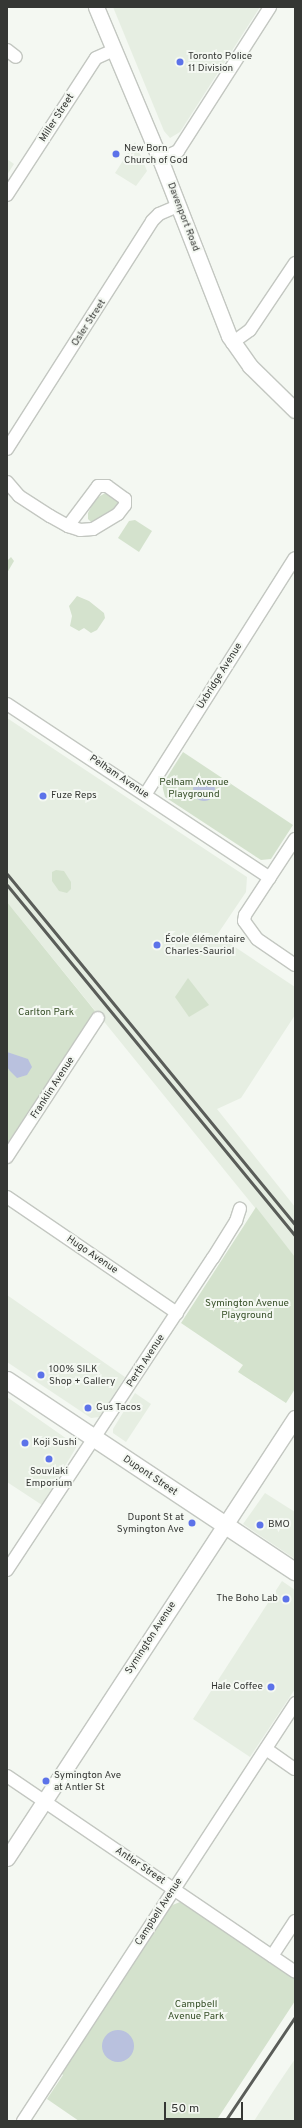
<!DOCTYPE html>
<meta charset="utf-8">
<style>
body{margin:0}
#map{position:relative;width:302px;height:2128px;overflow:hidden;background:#f4f8f2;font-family:Overpass,sans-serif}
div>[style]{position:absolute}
.built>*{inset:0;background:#e6eee2}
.green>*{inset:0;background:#d4e2cd}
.water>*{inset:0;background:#b9c1de}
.round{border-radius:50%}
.roads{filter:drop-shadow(1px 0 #c3c7c1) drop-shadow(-1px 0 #c3c7c1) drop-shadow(0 1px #c3c7c1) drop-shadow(0 -1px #c3c7c1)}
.minor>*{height:12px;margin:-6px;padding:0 6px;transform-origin:6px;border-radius:6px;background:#fff}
.tertiary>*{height:15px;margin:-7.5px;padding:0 7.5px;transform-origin:7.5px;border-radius:7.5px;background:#fff}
.secondary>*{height:17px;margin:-8.5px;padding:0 8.5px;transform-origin:8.5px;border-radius:8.5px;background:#fff}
.rail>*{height:3px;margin:-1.5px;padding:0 1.5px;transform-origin:1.5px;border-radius:1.5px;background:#5a5d59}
.dots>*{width:11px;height:11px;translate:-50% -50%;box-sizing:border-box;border:2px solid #f4f8f2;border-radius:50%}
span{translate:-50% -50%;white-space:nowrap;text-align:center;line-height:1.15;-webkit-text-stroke:4px #f4f8f2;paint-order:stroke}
.poi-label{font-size:10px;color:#353734}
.left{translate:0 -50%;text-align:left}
.right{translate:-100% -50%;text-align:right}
.street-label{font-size:10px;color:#353734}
.park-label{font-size:10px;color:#354e26}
.frame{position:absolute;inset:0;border:8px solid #353734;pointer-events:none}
.scale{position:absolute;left:164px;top:2102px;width:79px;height:18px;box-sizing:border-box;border:2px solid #353734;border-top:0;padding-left:5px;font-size:12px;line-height:14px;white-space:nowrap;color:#353734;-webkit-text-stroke:3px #f4f8f2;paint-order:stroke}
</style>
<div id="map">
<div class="built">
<div style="clip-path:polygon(113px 7px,260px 7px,180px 132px,170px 138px,164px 131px)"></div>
<div style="clip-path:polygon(135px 142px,147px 171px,136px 186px,115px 173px)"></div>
<div style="clip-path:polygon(7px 159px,14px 164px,7px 175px)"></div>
<div style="clip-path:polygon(7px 718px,247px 877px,246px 892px,217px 935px,295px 987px,295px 1015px,241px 1098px,217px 1109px,295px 1207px,295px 1257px,7px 902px)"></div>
<div style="clip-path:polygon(7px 1295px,125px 1377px,100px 1417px,91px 1418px,7px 1362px)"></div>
<div style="clip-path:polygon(135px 1393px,151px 1404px,126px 1442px,113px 1433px,113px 1429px)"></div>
<div style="clip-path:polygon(7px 1397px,77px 1446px,42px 1505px,7px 1482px)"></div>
<div style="clip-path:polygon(265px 1493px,295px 1512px,295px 1559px,243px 1524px)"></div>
<div style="clip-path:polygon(282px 1581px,295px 1590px,295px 1689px,250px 1757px,193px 1719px)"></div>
<div style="clip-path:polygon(295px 2059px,295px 2121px,254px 2121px,276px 2087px)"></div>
</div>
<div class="green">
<div style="clip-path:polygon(107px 492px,120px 501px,119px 508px,93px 524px,88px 519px,88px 513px,95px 499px)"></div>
<div style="clip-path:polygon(135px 520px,152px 531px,139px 552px,118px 538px,129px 521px)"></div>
<div style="clip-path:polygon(11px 557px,14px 561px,7px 573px,7px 561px)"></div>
<div style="clip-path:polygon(77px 596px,89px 601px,104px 613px,105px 618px,97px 630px,91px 633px,84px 628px,79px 631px,70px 626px,72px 616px,69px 606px)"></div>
<div style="clip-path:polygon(183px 752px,293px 825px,271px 859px,261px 860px,165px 797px,162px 785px)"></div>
<div style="clip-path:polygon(56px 870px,64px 871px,71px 882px,71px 889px,67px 893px,59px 891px,52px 881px,52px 872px)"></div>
<div style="clip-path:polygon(7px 902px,95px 1011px,7px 1144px)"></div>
<div style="clip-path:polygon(188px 978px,209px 1005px,189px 1017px,175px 997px)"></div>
<div style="clip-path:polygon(256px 1207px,295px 1257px,295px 1389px,286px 1403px,238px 1372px,243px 1365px,181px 1323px)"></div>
<div style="clip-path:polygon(180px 1902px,295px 1978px,295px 2001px,216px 2121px,79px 2121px,47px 2099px,63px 2075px,61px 2073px,170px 1906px)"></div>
</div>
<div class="water">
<div class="round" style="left:193px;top:779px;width:22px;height:22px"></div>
<div style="clip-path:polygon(7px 1052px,28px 1059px,32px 1067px,27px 1075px,17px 1078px,10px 1071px,7px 1067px)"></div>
<div class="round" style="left:102px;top:2030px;width:32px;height:32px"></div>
</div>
<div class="roads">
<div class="minor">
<div style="left:7px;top:50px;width:11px;rotate:38deg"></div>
<div style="left:160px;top:159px;width:20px;rotate:-24deg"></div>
<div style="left:178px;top:151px;width:171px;rotate:-57.4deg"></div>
<div style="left:7px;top:195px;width:163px;rotate:-57deg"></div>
<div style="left:96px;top:58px;width:20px;rotate:-24deg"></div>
<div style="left:232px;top:343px;width:22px;rotate:-36deg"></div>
<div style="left:250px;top:330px;width:81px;rotate:-56.1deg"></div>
<div style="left:7px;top:449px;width:270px;rotate:-57.5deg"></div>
<div style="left:152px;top:221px;width:10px;rotate:-45deg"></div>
<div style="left:159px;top:214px;width:21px;rotate:-23deg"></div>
<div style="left:7px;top:482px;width:18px;rotate:49deg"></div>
<div style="left:19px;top:496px;width:37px;rotate:33deg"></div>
<div style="left:50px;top:516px;width:21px;rotate:29deg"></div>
<div style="left:68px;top:526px;width:13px;rotate:18deg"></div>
<div style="left:80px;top:530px;width:13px;rotate:-4deg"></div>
<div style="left:93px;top:529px;width:29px;rotate:-31deg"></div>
<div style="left:118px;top:514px;width:11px;rotate:-52deg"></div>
<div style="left:125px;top:505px;width:6px;rotate:-90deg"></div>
<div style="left:125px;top:499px;width:22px;rotate:-144deg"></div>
<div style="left:107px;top:486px;width:9px;rotate:180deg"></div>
<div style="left:98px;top:486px;width:50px;rotate:126.9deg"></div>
<div style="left:7px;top:704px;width:315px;rotate:33.5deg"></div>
<div style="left:145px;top:795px;width:280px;rotate:-57.7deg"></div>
<div style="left:295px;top:839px;width:91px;rotate:123.3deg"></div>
<div style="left:245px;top:915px;width:6px;rotate:99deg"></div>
<div style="left:244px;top:921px;width:22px;rotate:54deg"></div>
<div style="left:257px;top:939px;width:46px;rotate:34.4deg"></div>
<div style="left:7px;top:1157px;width:166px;rotate:-56.8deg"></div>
<div style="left:7px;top:1197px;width:206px;rotate:34.3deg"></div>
<div style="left:7px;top:1570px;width:374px;rotate:-56.6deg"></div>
<div style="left:213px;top:1258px;width:44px;rotate:-58.1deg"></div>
<div style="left:236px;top:1221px;width:13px;rotate:-72deg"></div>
<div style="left:266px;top:1749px;width:35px;rotate:35deg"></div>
<div style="left:7px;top:1776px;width:348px;rotate:34.2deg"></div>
<div style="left:272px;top:1956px;width:42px;rotate:-56.7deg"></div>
<div style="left:23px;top:2121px;width:499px;rotate:-56.9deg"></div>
</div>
<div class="tertiary">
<div style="left:96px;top:7px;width:165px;rotate:67.2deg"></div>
<div style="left:160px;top:159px;width:190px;rotate:68.7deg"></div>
<div style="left:229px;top:336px;width:37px;rotate:55deg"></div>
<div style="left:250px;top:366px;width:63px;rotate:44.4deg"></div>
<div style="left:7px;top:1858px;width:526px;rotate:-56.79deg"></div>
</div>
<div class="secondary">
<div style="left:7px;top:1380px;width:346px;rotate:33.6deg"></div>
</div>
</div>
<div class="rail">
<div style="left:7px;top:874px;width:454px;rotate:50.6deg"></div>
<div style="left:7px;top:885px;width:454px;rotate:50.6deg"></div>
<div style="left:225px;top:2121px;width:125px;rotate:-56.1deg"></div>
</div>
<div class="dots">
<div style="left:180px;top:62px;background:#5c72e9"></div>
<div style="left:116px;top:154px;background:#5c72e9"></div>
<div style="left:43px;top:796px;background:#5c72e9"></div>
<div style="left:157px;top:945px;background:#5c72e9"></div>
<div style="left:41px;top:1375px;background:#5c72e9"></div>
<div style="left:88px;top:1408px;background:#5c72e9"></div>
<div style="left:25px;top:1443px;background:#5c72e9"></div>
<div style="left:49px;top:1459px;background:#5c72e9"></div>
<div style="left:192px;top:1523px;background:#5c72e9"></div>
<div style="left:260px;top:1525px;background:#5c72e9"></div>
<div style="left:286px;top:1599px;background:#5c72e9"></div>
<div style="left:271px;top:1687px;background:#5c72e9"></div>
<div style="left:46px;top:1781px;background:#5c72e9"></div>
</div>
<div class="poi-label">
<span class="left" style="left:188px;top:62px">Toronto Police<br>11 Division</span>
<span class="left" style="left:124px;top:154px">New Born<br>Church of God</span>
<span class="left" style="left:51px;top:796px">Fuze Reps</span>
<span class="left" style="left:165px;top:945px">École élémentaire<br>Charles-Sauriol</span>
<span class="left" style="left:49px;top:1375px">100% SILK<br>Shop + Gallery</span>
<span class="left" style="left:96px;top:1408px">Gus Tacos</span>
<span class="left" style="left:33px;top:1443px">Koji Sushi</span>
<span style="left:49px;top:1477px">Souvlaki<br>Emporium</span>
<span class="right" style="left:184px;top:1523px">Dupont St at<br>Symington Ave</span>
<span class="left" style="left:268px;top:1525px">BMO</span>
<span class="right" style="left:278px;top:1599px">The Boho Lab</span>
<span class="right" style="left:263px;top:1687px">Hale Coffee</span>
<span class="left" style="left:54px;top:1781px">Symington Ave<br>at Antler St</span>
</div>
<div class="street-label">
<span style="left:57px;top:118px;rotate:-57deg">Miller Street</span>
<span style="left:183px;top:217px;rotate:69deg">Davenport Road</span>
<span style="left:89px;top:323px;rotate:-57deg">Osler Street</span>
<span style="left:220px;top:676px;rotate:-58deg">Uxbridge Avenue</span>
<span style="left:119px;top:777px;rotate:34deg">Pelham Avenue</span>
<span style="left:53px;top:1088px;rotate:-57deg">Franklin Avenue</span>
<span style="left:92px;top:1255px;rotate:34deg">Hugo Avenue</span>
<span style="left:146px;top:1361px;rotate:-57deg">Perth Avenue</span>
<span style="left:150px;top:1476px;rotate:34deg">Dupont Street</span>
<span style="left:151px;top:1638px;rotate:-57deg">Symington Avenue</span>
<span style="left:140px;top:1866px;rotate:34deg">Antler Street</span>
<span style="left:159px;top:1912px;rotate:-57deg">Campbell Avenue</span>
</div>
<div class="park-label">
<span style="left:194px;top:788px">Pelham Avenue<br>Playground</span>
<span style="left:46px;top:1013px">Carlton Park</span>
<span style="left:247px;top:1309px">Symington Avenue<br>Playground</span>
<span style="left:196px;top:2010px">Campbell<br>Avenue Park</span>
</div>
<div class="frame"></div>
<div class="scale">50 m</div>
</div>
